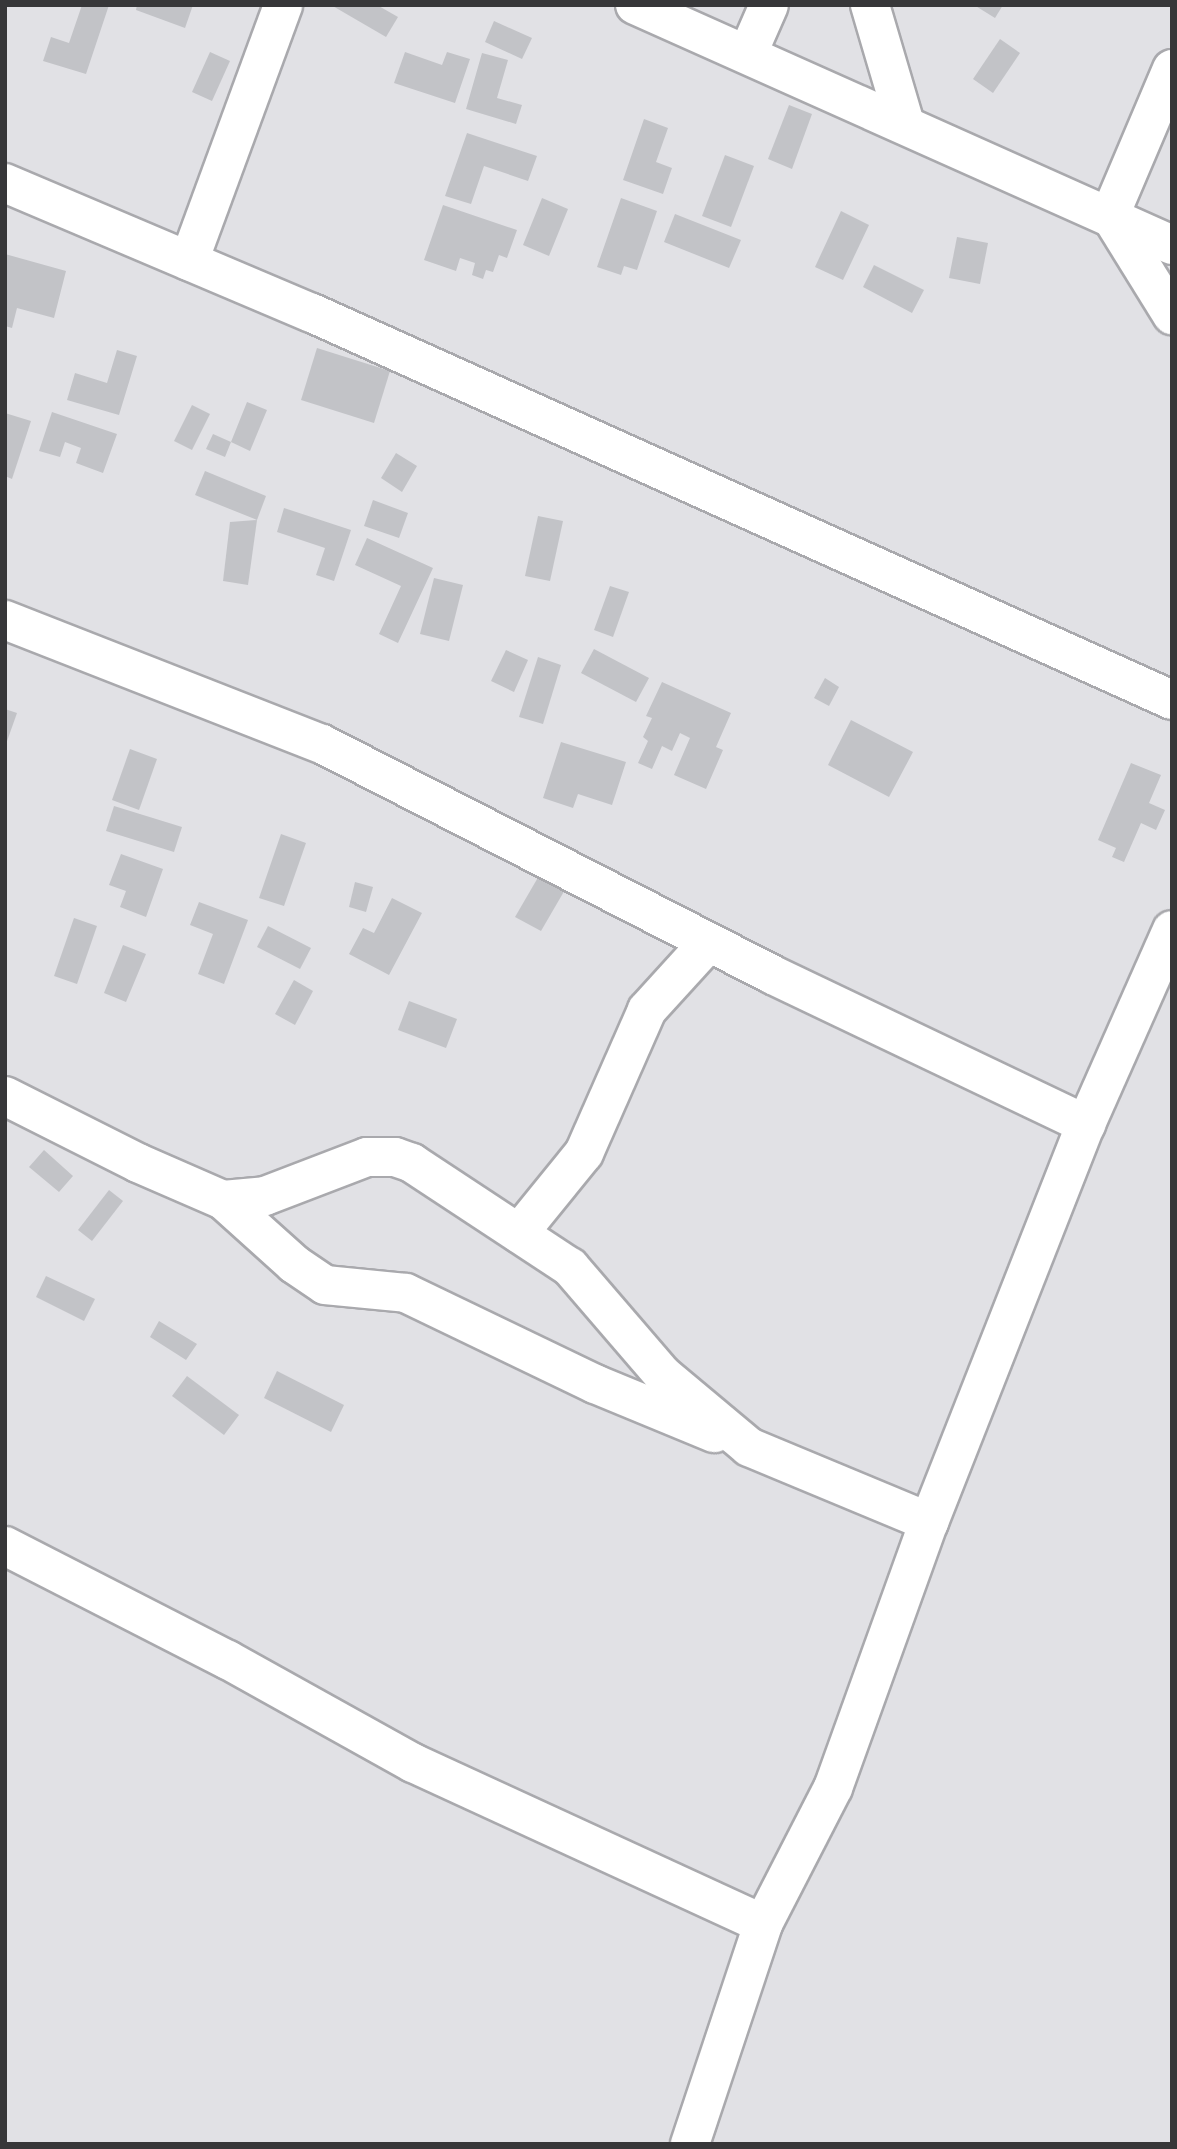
<!DOCTYPE html>
<style>
body{margin:0}
#map{position:relative;width:1177px;height:2149px;overflow:hidden;background:#e1e1e5;font-family:Quicksand,sans-serif}
div>[style]{position:absolute}
.building>*{inset:0;background:#c2c3c7}
.roads{filter:drop-shadow(2px 0 #a9a9ad) drop-shadow(-2px 0 #a9a9ad) drop-shadow(0 2px #a9a9ad) drop-shadow(0 -2px #a9a9ad)}
.minor>*{height:38px;margin:-19px;padding:0 19px;transform-origin:19px;border-radius:19px;background:#fff}
span{translate:-50% -50%;white-space:nowrap;text-align:center;line-height:1.15;-webkit-text-stroke:5px #eeeef3;paint-order:stroke}
.frame{position:absolute;inset:0;border:7px solid #373739;pointer-events:none}
</style>
<div id="map">
<div class="building">
<div style="clip-path:polygon(82px 5px,109px 5px,86px 74px,43px 61px,51px 37px,69px 43px)"></div>
<div style="clip-path:polygon(137px 5px,193px 5px,185px 28px,136px 10px)"></div>
<div style="clip-path:polygon(331px 5px,377px 5px,398px 17px,386px 37px)"></div>
<div style="clip-path:polygon(974px 5px,1003px 5px,995px 18px)"></div>
<div style="clip-path:polygon(494px 21px,532px 38px,522px 59px,485px 42px)"></div>
<div style="clip-path:polygon(1000px 39px,1020px 53px,993px 93px,973px 79px)"></div>
<div style="clip-path:polygon(210px 52px,230px 61px,212px 101px,192px 92px)"></div>
<div style="clip-path:polygon(405px 52px,442px 65px,447px 52px,470px 59px,455px 103px,394px 83px)"></div>
<div style="clip-path:polygon(482px 53px,508px 60px,497px 98px,522px 105px,516px 124px,466px 109px)"></div>
<div style="clip-path:polygon(789px 105px,812px 114px,792px 169px,768px 159px)"></div>
<div style="clip-path:polygon(644px 119px,668px 128px,656px 162px,672px 168px,663px 194px,623px 180px)"></div>
<div style="clip-path:polygon(467px 133px,537px 156px,528px 181px,484px 166px,471px 204px,445px 196px)"></div>
<div style="clip-path:polygon(725px 155px,754px 166px,731px 227px,702px 216px)"></div>
<div style="clip-path:polygon(542px 198px,568px 209px,549px 256px,523px 245px)"></div>
<div style="clip-path:polygon(621px 198px,657px 211px,637px 270px,624px 266px,621px 275px,597px 267px)"></div>
<div style="clip-path:polygon(443px 205px,517px 230px,507px 258px,499px 255px,493px 272px,486px 270px,483px 279px,472px 275px,475px 263px,460px 258px,456px 271px,424px 260px)"></div>
<div style="clip-path:polygon(841px 211px,869px 225px,843px 280px,815px 267px)"></div>
<div style="clip-path:polygon(675px 214px,741px 240px,729px 268px,664px 242px)"></div>
<div style="clip-path:polygon(957px 237px,988px 243px,980px 284px,949px 278px)"></div>
<div style="clip-path:polygon(5px 254px,66px 271px,54px 318px,17px 308px,12px 328px,5px 326px)"></div>
<div style="clip-path:polygon(874px 265px,924px 290px,912px 313px,863px 287px)"></div>
<div style="clip-path:polygon(317px 348px,390px 371px,374px 423px,301px 400px)"></div>
<div style="clip-path:polygon(117px 350px,137px 356px,119px 415px,67px 400px,75px 373px,107px 383px)"></div>
<div style="clip-path:polygon(247px 402px,267px 410px,250px 451px,231px 442px)"></div>
<div style="clip-path:polygon(192px 405px,210px 414px,192px 450px,174px 441px)"></div>
<div style="clip-path:polygon(52px 412px,117px 434px,103px 473px,76px 463px,81px 448px,65px 442px,60px 457px,39px 451px)"></div>
<div style="clip-path:polygon(5px 413px,31px 421px,12px 479px,5px 476px)"></div>
<div style="clip-path:polygon(213px 434px,231px 442px,225px 457px,206px 449px)"></div>
<div style="clip-path:polygon(396px 453px,417px 466px,402px 492px,381px 478px)"></div>
<div style="clip-path:polygon(205px 471px,266px 496px,257px 520px,195px 495px)"></div>
<div style="clip-path:polygon(373px 500px,408px 513px,399px 538px,364px 526px)"></div>
<div style="clip-path:polygon(284px 508px,351px 530px,334px 581px,316px 575px,325px 548px,277px 532px)"></div>
<div style="clip-path:polygon(538px 516px,563px 521px,550px 581px,525px 576px)"></div>
<div style="clip-path:polygon(257px 520px,248px 585px,223px 581px,230px 522px)"></div>
<div style="clip-path:polygon(367px 538px,433px 568px,398px 643px,379px 634px,401px 586px,355px 565px)"></div>
<div style="clip-path:polygon(434px 578px,463px 585px,449px 641px,420px 634px)"></div>
<div style="clip-path:polygon(610px 586px,629px 592px,613px 637px,594px 630px)"></div>
<div style="clip-path:polygon(594px 649px,649px 678px,636px 702px,581px 673px)"></div>
<div style="clip-path:polygon(506px 650px,528px 660px,514px 692px,491px 681px)"></div>
<div style="clip-path:polygon(538px 657px,561px 665px,543px 724px,519px 717px)"></div>
<div style="clip-path:polygon(825px 678px,839px 687px,829px 706px,814px 698px)"></div>
<div style="clip-path:polygon(662px 682px,731px 713px,716px 747px,723px 750px,706px 789px,674px 775px,690px 738px,680px 733px,672px 751px,662px 746px,652px 769px,638px 763px,648px 741px,643px 737px,652px 718px,646px 716px)"></div>
<div style="clip-path:polygon(5px 709px,17px 713px,6px 744px,5px 744px)"></div>
<div style="clip-path:polygon(851px 720px,913px 752px,889px 797px,828px 765px)"></div>
<div style="clip-path:polygon(561px 742px,626px 762px,612px 805px,578px 794px,573px 808px,543px 798px)"></div>
<div style="clip-path:polygon(130px 749px,157px 759px,139px 810px,112px 800px)"></div>
<div style="clip-path:polygon(1131px 763px,1161px 775px,1149px 803px,1165px 810px,1156px 830px,1141px 823px,1124px 862px,1112px 857px,1116px 848px,1098px 840px)"></div>
<div style="clip-path:polygon(114px 806px,182px 827px,174px 852px,106px 831px)"></div>
<div style="clip-path:polygon(281px 834px,306px 843px,284px 906px,259px 898px)"></div>
<div style="clip-path:polygon(121px 854px,163px 869px,146px 917px,120px 907px,126px 891px,109px 885px)"></div>
<div style="clip-path:polygon(540px 874px,566px 888px,541px 931px,515px 917px)"></div>
<div style="clip-path:polygon(355px 882px,373px 887px,366px 912px,349px 907px)"></div>
<div style="clip-path:polygon(392px 898px,422px 913px,389px 975px,349px 954px,363px 928px,374px 933px)"></div>
<div style="clip-path:polygon(199px 902px,248px 920px,224px 984px,198px 974px,213px 934px,190px 925px)"></div>
<div style="clip-path:polygon(74px 918px,97px 926px,77px 984px,54px 976px)"></div>
<div style="clip-path:polygon(268px 926px,311px 948px,300px 969px,257px 947px)"></div>
<div style="clip-path:polygon(123px 945px,146px 954px,126px 1002px,104px 993px)"></div>
<div style="clip-path:polygon(294px 980px,313px 991px,295px 1025px,275px 1014px)"></div>
<div style="clip-path:polygon(409px 1001px,457px 1019px,446px 1048px,398px 1030px)"></div>
<div style="clip-path:polygon(44px 1150px,73px 1176px,59px 1192px,29px 1167px)"></div>
<div style="clip-path:polygon(109px 1190px,123px 1201px,92px 1241px,78px 1230px)"></div>
<div style="clip-path:polygon(46px 1276px,95px 1299px,84px 1321px,36px 1297px)"></div>
<div style="clip-path:polygon(159px 1321px,197px 1344px,186px 1360px,150px 1337px)"></div>
<div style="clip-path:polygon(277px 1371px,344px 1405px,331px 1432px,264px 1398px)"></div>
<div style="clip-path:polygon(187px 1376px,239px 1415px,224px 1435px,172px 1396px)"></div>
</div>
<div class="roads">
<div class="minor">
<div style="left:635px;top:5px;width:588px;rotate:24.08deg"></div>
<div style="left:870px;top:5px;width:124px;rotate:73.6deg"></div>
<div style="left:748px;top:53px;width:52px;rotate:-66.4deg"></div>
<div style="left:1172px;top:69px;width:159px;rotate:113deg"></div>
<div style="left:1110px;top:215px;width:118px;rotate:58.2deg"></div>
<div style="left:5px;top:183px;width:333px;rotate:23deg"></div>
<div style="left:312px;top:313px;width:943px;rotate:24.23deg"></div>
<div style="left:189px;top:261px;width:273px;rotate:-69.8deg"></div>
<div style="left:5px;top:620px;width:340px;rotate:21.4deg"></div>
<div style="left:322px;top:744px;width:507px;rotate:27.12deg"></div>
<div style="left:773px;top:975px;width:347px;rotate:25.5deg"></div>
<div style="left:5px;top:1096px;width:149px;rotate:26.7deg"></div>
<div style="left:138px;top:1163px;width:93px;rotate:23.5deg"></div>
<div style="left:223px;top:1200px;width:42px;rotate:-5.4deg"></div>
<div style="left:265px;top:1196px;width:109px;rotate:-20.9deg"></div>
<div style="left:367px;top:1157px;width:28px"></div>
<div style="left:395px;top:1157px;width:18px;rotate:19deg"></div>
<div style="left:412px;top:1163px;width:189px;rotate:33.4deg"></div>
<div style="left:570px;top:1267px;width:143px;rotate:49.3deg"></div>
<div style="left:663px;top:1375px;width:112px;rotate:39.9deg"></div>
<div style="left:749px;top:1447px;width:195px;rotate:22.6deg"></div>
<div style="left:223px;top:1200px;width:96px;rotate:42deg"></div>
<div style="left:294px;top:1264px;width:37px;rotate:34deg"></div>
<div style="left:325px;top:1285px;width:81px;rotate:5.6deg"></div>
<div style="left:406px;top:1293px;width:210px;rotate:25.7deg"></div>
<div style="left:595px;top:1384px;width:129px;rotate:22.4deg"></div>
<div style="left:519px;top:1233px;width:103px;rotate:-50.9deg"></div>
<div style="left:584px;top:1153px;width:156px;rotate:-66.2deg"></div>
<div style="left:647px;top:1010px;width:91px;rotate:-47.7deg"></div>
<div style="left:5px;top:1546px;width:250px;rotate:27.1deg"></div>
<div style="left:228px;top:1660px;width:212px;rotate:29.1deg"></div>
<div style="left:413px;top:1763px;width:385px;rotate:24.7deg"></div>
<div style="left:690px;top:2144px;width:232px;rotate:-71.6deg"></div>
<div style="left:763px;top:1924px;width:153px;rotate:-62.8deg"></div>
<div style="left:833px;top:1788px;width:283px;rotate:-70.2deg"></div>
<div style="left:929px;top:1522px;width:428px;rotate:-68.5deg"></div>
<div style="left:1086px;top:1124px;width:212px;rotate:-66.1deg"></div>
</div>
</div>
<div class="frame"></div>
</div>
